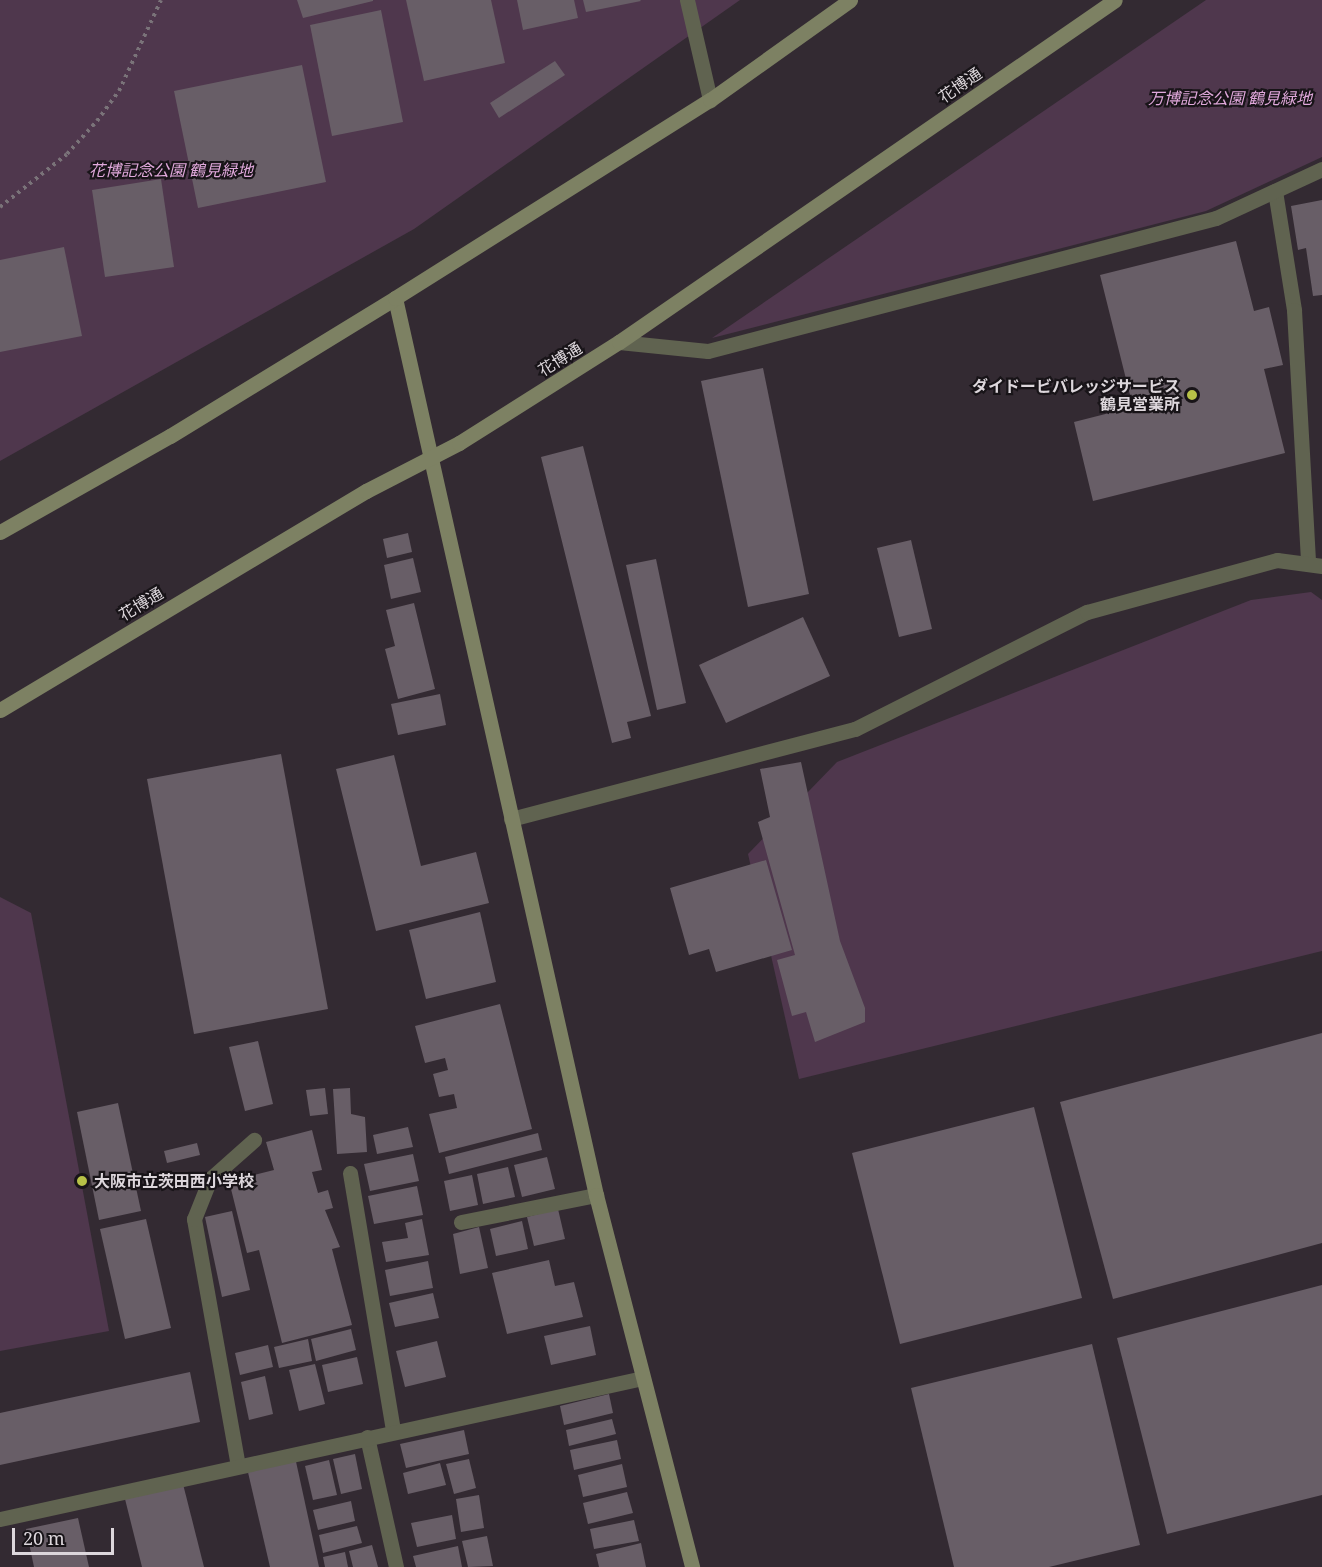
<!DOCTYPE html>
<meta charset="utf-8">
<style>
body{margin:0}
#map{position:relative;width:1322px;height:1567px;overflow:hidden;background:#332a32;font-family:"Noto Serif","Noto Sans JP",serif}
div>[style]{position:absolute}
.green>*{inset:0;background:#4f374d}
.building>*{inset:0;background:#685e67}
.path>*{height:4px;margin-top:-2px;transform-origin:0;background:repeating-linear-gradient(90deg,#7a7379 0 3px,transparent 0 7.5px)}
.lane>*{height:15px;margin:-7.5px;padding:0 7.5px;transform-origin:7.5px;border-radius:7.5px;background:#606350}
.street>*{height:15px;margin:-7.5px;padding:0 7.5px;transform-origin:7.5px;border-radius:7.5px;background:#606350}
.secondary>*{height:15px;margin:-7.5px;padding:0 7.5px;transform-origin:7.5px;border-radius:7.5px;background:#7d8163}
.dots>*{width:16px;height:16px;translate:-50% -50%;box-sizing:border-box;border:3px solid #181418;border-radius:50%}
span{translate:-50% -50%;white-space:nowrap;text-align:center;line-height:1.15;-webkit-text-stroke:4.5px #181418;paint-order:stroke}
.street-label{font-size:16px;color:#ddd7dc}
.park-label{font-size:16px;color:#e0a8db;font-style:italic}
.poi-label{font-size:16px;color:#ddd7dc;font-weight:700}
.right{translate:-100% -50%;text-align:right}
.left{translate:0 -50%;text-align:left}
.scale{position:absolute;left:12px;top:1528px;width:102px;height:27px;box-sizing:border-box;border:3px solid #ddd7dc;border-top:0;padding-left:8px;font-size:18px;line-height:21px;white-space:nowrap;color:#ddd7dc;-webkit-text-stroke:4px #181418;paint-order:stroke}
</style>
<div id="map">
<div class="green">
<div style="clip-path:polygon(0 0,740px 0,414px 229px,0 461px)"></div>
<div style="clip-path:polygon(1206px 0,1322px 0,1322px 157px,1206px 211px,712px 338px)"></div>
<div style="clip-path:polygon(1311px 592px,1322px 600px,1322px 951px,799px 1079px,748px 854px,837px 762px,1251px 600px)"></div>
<div style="clip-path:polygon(0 897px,31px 913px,109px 1331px,0 1351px)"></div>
</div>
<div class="building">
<div style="clip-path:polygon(297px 0,373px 0,373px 1px,303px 18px)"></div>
<div style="clip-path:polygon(406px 0,491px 0,505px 63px,424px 81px)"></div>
<div style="clip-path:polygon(517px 0,574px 0,578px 18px,523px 30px)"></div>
<div style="clip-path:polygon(583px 0,640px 0,641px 1px,586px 12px)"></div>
<div style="clip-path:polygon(381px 10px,403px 122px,332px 136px,310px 25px)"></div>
<div style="clip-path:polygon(555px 61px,565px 75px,499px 118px,490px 103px)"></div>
<div style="clip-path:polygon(302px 65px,326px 182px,198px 208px,174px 91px)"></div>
<div style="clip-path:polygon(161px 179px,174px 267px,105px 277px,92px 190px)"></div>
<div style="clip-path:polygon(1322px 200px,1322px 295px,1313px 296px,1306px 248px,1298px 250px,1291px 206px)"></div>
<div style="clip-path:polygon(1236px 241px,1254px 311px,1269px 307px,1283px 365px,1264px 369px,1285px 453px,1093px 501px,1074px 422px,1133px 407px,1100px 275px)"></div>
<div style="clip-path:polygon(64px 247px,82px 336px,0 352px,0 260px)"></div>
<div style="clip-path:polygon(763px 368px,809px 594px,748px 607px,701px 381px)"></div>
<div style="clip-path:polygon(583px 446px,651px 716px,627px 722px,631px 738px,612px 743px,541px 457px)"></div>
<div style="clip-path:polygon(408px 533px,412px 552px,387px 558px,383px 539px)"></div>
<div style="clip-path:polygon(911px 540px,932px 629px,899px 637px,877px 548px)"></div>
<div style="clip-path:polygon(413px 558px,421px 592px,391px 599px,384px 565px)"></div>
<div style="clip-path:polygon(656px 559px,686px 703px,657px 710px,626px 565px)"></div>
<div style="clip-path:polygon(414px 603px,435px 689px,398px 699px,385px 649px,395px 646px,386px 610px)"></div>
<div style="clip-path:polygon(803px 617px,830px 676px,726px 723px,699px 665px)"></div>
<div style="clip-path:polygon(440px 694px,446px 725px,398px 735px,391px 704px)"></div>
<div style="clip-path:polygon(281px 754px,328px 1009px,194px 1034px,147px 779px)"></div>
<div style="clip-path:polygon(394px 755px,421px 866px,476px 852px,489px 903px,376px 931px,336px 769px)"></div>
<div style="clip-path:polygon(801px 762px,840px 941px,865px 1008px,865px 1022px,815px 1042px,806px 1012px,792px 1016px,777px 960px,795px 955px,758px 822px,770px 817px,760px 769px)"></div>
<div style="clip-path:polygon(766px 860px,792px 950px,716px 972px,709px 949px,689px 955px,670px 888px)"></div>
<div style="clip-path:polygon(480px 912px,496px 982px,426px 999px,409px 930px)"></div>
<div style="clip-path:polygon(500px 1004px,532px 1129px,439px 1153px,429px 1114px,457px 1108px,454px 1094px,439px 1097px,433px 1074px,448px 1070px,445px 1058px,425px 1063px,415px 1026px)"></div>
<div style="clip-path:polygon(1322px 1033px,1322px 1243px,1113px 1299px,1060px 1102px)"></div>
<div style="clip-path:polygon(258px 1041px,273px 1104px,245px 1111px,229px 1047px)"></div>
<div style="clip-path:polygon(325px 1088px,328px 1114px,310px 1116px,306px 1090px)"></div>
<div style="clip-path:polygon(350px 1088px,351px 1114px,365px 1117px,367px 1152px,337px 1154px,333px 1089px)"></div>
<div style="clip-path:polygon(118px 1103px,141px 1211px,99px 1220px,77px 1112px)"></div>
<div style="clip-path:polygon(1034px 1107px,1082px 1298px,900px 1344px,852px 1153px)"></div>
<div style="clip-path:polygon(408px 1127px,413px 1147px,377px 1154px,373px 1135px)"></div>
<div style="clip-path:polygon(312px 1130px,322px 1170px,312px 1172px,318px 1193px,328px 1190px,333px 1208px,325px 1210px,340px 1247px,332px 1249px,352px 1325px,282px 1343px,259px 1250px,247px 1253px,229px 1181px,274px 1170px,266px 1142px)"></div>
<div style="clip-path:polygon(538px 1133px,542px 1150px,449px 1174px,445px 1157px)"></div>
<div style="clip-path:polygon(197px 1143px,200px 1155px,167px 1163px,164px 1151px)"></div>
<div style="clip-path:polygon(413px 1154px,419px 1181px,370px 1191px,364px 1164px)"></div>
<div style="clip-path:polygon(547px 1157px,555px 1189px,522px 1197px,514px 1165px)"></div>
<div style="clip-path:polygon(508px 1167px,515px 1197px,483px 1204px,477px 1174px)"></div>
<div style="clip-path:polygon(472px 1175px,478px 1205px,450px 1211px,444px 1181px)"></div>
<div style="clip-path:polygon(417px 1186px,423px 1215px,374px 1224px,368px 1196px)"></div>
<div style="clip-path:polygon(558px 1209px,565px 1239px,534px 1246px,527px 1217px)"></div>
<div style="clip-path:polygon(232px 1211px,250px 1290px,222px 1297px,205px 1217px)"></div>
<div style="clip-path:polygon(146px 1219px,171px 1328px,125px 1339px,100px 1229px)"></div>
<div style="clip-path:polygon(422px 1219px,429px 1255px,386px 1262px,382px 1242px,408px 1238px,405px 1223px)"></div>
<div style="clip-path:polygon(522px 1221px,528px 1249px,496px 1256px,490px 1229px)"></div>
<div style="clip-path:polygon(479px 1227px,488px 1268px,460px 1274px,453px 1234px)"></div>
<div style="clip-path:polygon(549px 1260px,555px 1286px,574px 1282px,583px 1317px,507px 1334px,492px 1273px)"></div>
<div style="clip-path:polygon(428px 1261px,433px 1288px,390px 1296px,385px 1270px)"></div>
<div style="clip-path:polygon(1322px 1285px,1322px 1495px,1167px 1534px,1117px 1338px)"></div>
<div style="clip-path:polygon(433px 1293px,439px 1318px,395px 1327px,389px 1303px)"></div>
<div style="clip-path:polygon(590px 1326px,596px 1355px,551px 1365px,544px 1336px)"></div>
<div style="clip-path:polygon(351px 1329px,356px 1350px,316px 1361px,311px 1339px)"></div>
<div style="clip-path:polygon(308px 1339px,312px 1361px,279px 1368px,274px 1347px)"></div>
<div style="clip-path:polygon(437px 1341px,446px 1377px,405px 1387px,396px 1351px)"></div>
<div style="clip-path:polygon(1092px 1344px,1140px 1545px,1049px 1567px,954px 1567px,911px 1388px)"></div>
<div style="clip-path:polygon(268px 1345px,273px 1367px,240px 1375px,235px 1353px)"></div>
<div style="clip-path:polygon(357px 1357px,363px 1384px,328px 1392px,322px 1365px)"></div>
<div style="clip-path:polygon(315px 1364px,325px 1404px,299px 1411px,289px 1370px)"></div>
<div style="clip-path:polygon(190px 1372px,200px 1422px,0 1465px,0 1413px)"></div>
<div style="clip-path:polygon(265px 1376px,273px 1414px,249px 1420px,241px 1382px)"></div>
<div style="clip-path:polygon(609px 1394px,613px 1413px,564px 1425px,560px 1406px)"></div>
<div style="clip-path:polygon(612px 1419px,616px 1434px,569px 1446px,566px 1430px)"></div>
<div style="clip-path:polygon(464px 1430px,469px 1454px,406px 1468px,400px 1444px)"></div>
<div style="clip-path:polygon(617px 1440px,621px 1459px,574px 1470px,570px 1450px)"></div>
<div style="clip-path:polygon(355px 1454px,362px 1489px,341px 1494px,333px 1459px)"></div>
<div style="clip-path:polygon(295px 1457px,319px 1567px,270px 1567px,247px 1468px)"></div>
<div style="clip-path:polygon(469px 1459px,476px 1488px,454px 1494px,446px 1464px)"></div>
<div style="clip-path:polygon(329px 1460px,337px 1495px,313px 1500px,305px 1466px)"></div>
<div style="clip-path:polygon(440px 1463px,446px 1485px,408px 1494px,403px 1473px)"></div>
<div style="clip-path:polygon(622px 1464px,627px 1487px,583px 1497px,578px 1475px)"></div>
<div style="clip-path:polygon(183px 1484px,204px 1567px,142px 1567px,125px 1499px)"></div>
<div style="clip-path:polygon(627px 1492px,633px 1513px,588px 1524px,583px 1503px)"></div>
<div style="clip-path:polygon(479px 1495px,484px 1528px,461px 1532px,456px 1499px)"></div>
<div style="clip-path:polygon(351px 1501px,355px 1521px,318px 1530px,313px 1510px)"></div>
<div style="clip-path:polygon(452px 1515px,456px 1539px,417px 1547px,411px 1523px)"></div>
<div style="clip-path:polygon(78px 1518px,89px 1567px,34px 1567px,26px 1529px)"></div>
<div style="clip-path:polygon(634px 1520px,639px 1541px,594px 1549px,590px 1529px)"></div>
<div style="clip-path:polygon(357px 1526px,362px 1543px,323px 1553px,319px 1535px)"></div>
<div style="clip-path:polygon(487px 1536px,493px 1566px,468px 1567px,462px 1541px)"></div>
<div style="clip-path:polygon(641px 1543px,646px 1567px,599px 1567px,596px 1554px)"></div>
<div style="clip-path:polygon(372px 1545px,378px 1567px,353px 1567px,349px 1551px)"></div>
<div style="clip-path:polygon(458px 1546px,462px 1567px,416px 1567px,413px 1556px)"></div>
<div style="clip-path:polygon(345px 1552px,348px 1567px,325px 1567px,323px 1557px)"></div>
</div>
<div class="path">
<div style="left:0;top:207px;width:85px;rotate:-38.3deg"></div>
<div style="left:67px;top:154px;width:45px;rotate:-47.7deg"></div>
<div style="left:97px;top:121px;width:37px;rotate:-54deg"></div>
<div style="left:119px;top:91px;width:100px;rotate:-65.2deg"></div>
</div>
<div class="lane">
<div style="left:687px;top:0;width:103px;rotate:77deg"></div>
<div style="left:1275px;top:191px;width:121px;rotate:80.9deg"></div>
<div style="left:1294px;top:310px;width:254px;rotate:86.8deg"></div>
<div style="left:350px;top:1173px;width:261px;rotate:80.5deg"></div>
<div style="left:461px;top:1222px;width:138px;rotate:-11.3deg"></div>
<div style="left:367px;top:1437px;width:133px;rotate:77.4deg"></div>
<div style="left:238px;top:1466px;width:251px;rotate:-100.1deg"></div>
<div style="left:194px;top:1219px;width:43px;rotate:-68.2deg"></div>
<div style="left:210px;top:1179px;width:59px;rotate:-41.6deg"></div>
</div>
<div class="street">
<div style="left:619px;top:342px;width:89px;rotate:5.8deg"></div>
<div style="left:708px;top:351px;width:525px;rotate:-14.67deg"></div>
<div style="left:1216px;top:218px;width:117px;rotate:-24.8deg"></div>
<div style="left:511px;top:819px;width:356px;rotate:-14.7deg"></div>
<div style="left:855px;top:729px;width:260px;rotate:-26.8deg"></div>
<div style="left:1087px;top:612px;width:197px;rotate:-15.3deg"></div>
<div style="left:1277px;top:560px;width:45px;rotate:7.6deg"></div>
<div style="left:0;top:1519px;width:658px;rotate:-12.37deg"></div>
</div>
<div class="secondary">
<div style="left:395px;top:298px;width:919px;rotate:77.37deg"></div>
<div style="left:596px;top:1195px;width:384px;rotate:75.5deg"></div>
<div style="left:0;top:532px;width:195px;rotate:-29.5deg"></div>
<div style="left:170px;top:436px;width:264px;rotate:-31.5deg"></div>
<div style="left:395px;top:298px;width:372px;rotate:-32.2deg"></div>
<div style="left:710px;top:100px;width:172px;rotate:-35.5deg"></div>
<div style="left:0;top:710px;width:427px;rotate:-30.9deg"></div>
<div style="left:366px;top:491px;width:105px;rotate:-27.3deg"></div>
<div style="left:459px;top:443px;width:189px;rotate:-32.3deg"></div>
<div style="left:619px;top:342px;width:602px;rotate:-34.59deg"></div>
</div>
<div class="dots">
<div style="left:1192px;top:395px;background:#b7c147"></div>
<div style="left:82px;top:1181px;background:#b7c147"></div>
</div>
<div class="street-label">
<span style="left:960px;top:85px;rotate:-35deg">花博通</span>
<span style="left:560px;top:359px;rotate:-32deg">花博通</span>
<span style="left:141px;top:604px;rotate:-31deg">花博通</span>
</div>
<div class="park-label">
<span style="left:1230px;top:98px">万博記念公園 鶴見緑地</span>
<span style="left:171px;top:170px">花博記念公園 鶴見緑地</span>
</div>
<div class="poi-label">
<span class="right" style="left:1180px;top:395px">ダイドービバレッジサービス<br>鶴見営業所</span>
<span class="left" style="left:94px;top:1181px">大阪市立茨田西小学校</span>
</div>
<div class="scale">20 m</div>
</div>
